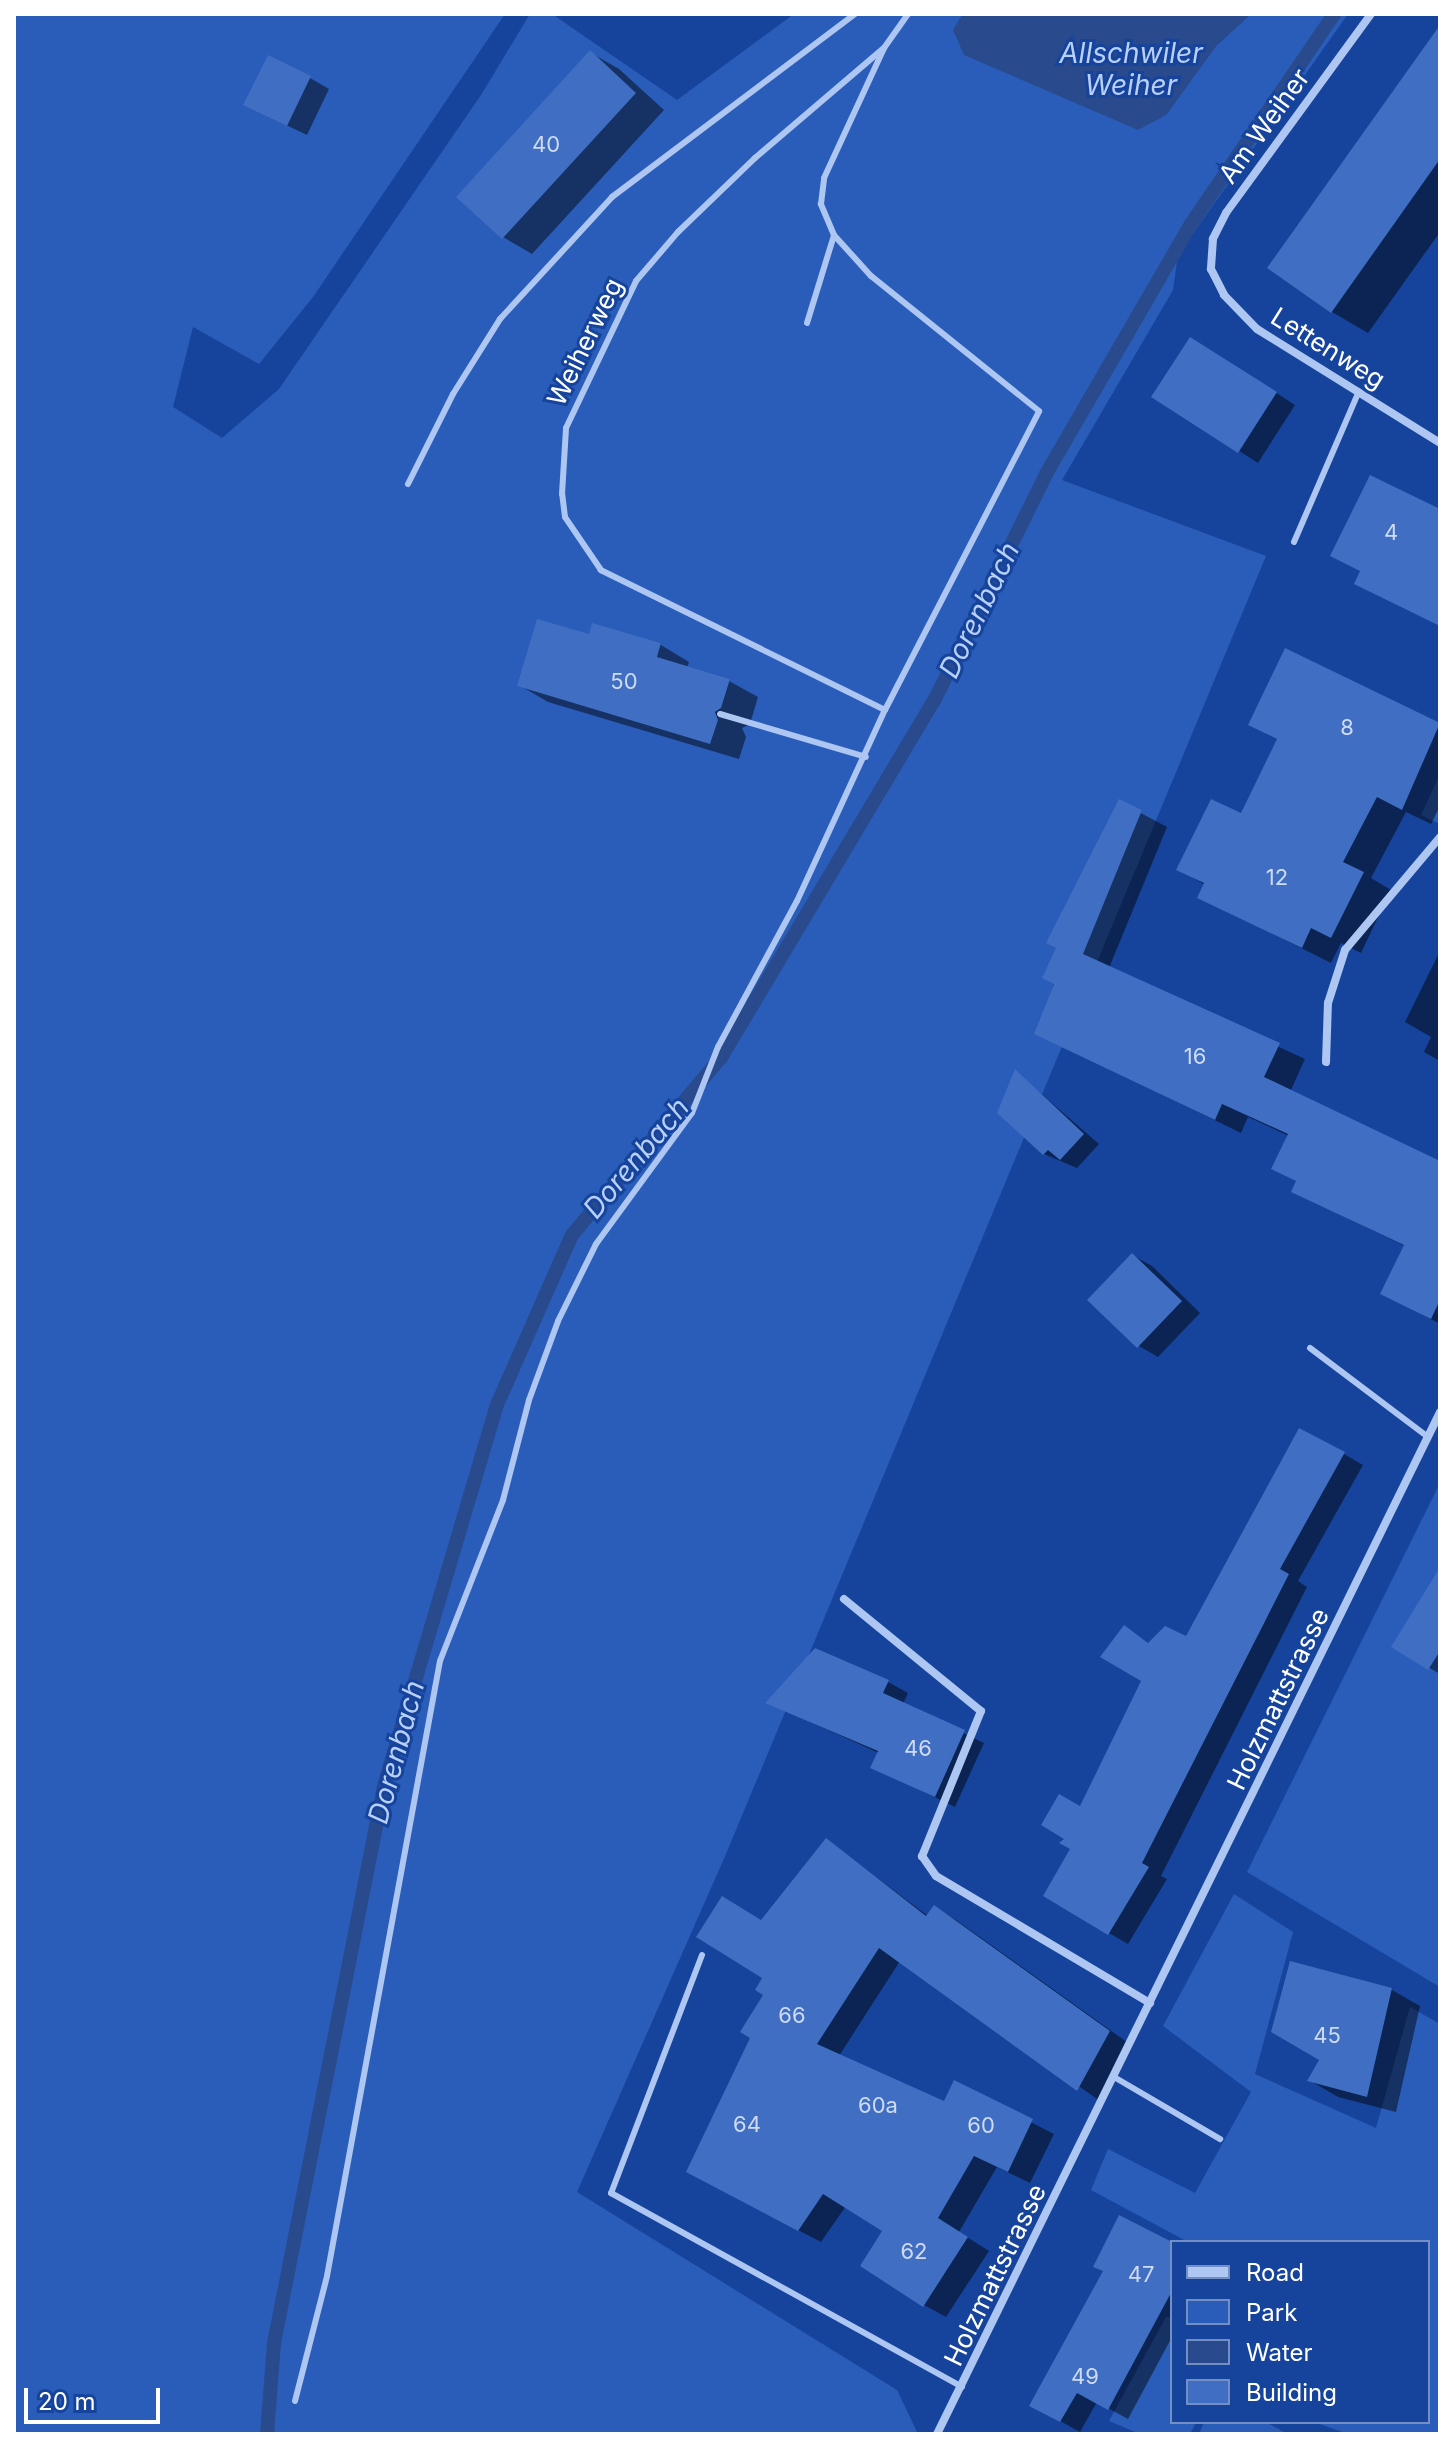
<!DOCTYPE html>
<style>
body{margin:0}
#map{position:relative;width:1454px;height:2448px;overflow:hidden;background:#16449c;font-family:Inter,sans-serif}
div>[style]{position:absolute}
.green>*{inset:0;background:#2a5db9}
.water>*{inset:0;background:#294b8d}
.shadow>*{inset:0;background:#0007}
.stream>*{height:14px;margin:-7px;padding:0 7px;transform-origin:7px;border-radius:7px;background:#294b8d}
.building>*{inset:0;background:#3f6ec2}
.service>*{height:6px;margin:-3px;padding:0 3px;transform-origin:3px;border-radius:3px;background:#adc6f2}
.minor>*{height:8px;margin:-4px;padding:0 4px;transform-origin:4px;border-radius:4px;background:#adc6f2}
span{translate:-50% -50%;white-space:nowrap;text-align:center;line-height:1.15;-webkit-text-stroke:6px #16449c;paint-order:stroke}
.number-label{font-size:22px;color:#cfdbf0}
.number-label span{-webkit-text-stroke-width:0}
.street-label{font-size:26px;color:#fff}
.water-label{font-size:28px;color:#b9d0f9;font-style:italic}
.frame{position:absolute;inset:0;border:16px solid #fff;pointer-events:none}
.legend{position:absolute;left:1170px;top:2240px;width:260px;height:184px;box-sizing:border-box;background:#16449c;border:2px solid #738fc4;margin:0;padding:10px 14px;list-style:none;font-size:24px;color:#fff}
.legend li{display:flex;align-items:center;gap:16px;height:40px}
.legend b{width:40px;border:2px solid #738fc4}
.scale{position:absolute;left:24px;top:2388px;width:136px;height:36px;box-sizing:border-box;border:4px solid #fff;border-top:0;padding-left:10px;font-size:24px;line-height:28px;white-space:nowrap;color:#fff;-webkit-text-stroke:6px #16449c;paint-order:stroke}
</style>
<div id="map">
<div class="green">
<div style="clip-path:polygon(evenodd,14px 14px,505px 14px,313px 297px,259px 364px,193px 327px,173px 407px,222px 438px,279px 389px,481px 95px,530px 14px,552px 14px,677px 100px,794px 14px,963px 14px,953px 30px,1166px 115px,1216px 46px,1251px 14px,1348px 14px,1178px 255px,1173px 290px,1062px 480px,1266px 556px,726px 1854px,577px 2192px,897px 2390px,918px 2434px,14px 2434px,14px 14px,592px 624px,661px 643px,657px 657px,730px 679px,710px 743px,589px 634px,592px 624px)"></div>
<div style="clip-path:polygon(1440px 774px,1440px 824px,1421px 815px)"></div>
<div style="clip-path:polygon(1440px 1483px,1440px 1987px,1247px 1872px)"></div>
<div style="clip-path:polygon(1234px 1894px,1293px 1932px,1255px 2074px,1376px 2128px,1410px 2007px,1440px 2024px,1440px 2434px,1348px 2434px,1314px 2422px,1428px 2422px,1428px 2242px,1188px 2242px,1091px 2190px,1108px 2149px,1195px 2193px,1251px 2092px,1163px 2026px)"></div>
<div style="clip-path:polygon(1166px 2317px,1172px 2317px,1172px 2422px,1196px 2422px,1190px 2434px,1140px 2434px,1109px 2421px)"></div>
<div style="clip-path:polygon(1204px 2422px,1266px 2422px,1287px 2434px,1199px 2434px)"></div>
</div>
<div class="water">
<div style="clip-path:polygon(963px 14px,1251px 14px,1216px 46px,1166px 115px,1138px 130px,964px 55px,953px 30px)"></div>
</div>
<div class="shadow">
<div style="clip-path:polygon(1440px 29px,1440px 232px,1368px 333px,1332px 312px)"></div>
<div style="clip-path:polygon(591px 53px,619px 69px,664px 110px,532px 254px,503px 237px)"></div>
<div style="clip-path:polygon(310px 78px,329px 89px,307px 135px,265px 115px)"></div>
<div style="clip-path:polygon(1210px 350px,1295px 405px,1258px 463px,1153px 396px)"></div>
<div style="clip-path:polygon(594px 626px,661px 645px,689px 662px,687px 668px,729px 681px,758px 697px,750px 724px,742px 728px,746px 737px,739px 759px,548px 702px,519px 685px,590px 637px)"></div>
<div style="clip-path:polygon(1286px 650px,1440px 725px,1440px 806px,1431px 824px,1406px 812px,1371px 878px,1391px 890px,1361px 953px,1341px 943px,1331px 963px,1199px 897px,1205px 885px,1179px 869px,1242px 816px,1279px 740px,1250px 724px)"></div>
<div style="clip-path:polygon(1120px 802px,1167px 827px,1109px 968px,1305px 1059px,1290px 1092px,1440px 1163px,1440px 1324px,1382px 1293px,1405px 1246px,1293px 1192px,1298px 1182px,1274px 1168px,1289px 1136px,1248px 1117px,1241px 1133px,1036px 1033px)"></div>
<div style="clip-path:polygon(1439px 953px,1440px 954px,1440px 1061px,1424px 1052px,1431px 1037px,1405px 1022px)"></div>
<div style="clip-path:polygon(1016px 1072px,1099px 1144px,1077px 1168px,1044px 1154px)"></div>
<div style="clip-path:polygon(1132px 1255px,1152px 1266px,1200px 1313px,1158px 1357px,1139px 1346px)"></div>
<div style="clip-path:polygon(1344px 1454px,1363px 1465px,1298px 1581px,1307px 1587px,1161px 1876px,1167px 1879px,1128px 1944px,1045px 1896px,1073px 1848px,1081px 1808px,1143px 1680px,1124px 1628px,1150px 1644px,1186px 1638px)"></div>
<div style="clip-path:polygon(1440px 1602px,1440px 1674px,1394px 1647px)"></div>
<div style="clip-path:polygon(816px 1650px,888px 1682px,908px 1693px,903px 1704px,984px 1743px,955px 1807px,873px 1767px,879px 1753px,768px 1703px)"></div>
<div style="clip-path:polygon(827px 1840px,928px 1916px,934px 1907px,956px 1920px,1131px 2045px,1100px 2101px,900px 1961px,839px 2056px,945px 2104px,955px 2083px,1054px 2134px,1030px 2183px,997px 2167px,959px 2232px,989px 2251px,946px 2317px,924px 2305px,885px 2231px,846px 2206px,821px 2242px,710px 2184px,766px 1995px,762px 1922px)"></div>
<div style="clip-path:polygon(1292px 1964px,1392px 1990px,1420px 2006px,1396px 2112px,1338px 2097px,1309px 2080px,1321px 2059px)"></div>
<div style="clip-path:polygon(1172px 2244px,1172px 2337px,1128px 2419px,1097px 2402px,1080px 2432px,1051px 2416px)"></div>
</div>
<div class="stream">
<div style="left:267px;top:2434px;width:91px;rotate:-85.6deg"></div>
<div style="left:274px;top:2343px;width:568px;rotate:-78.83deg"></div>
<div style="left:384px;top:1786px;width:395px;rotate:-73.5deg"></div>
<div style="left:496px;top:1407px;width:188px;rotate:-66.2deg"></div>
<div style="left:572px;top:1235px;width:234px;rotate:-50deg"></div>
<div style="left:722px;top:1056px;width:413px;rotate:-59.2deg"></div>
<div style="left:934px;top:701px;width:253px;rotate:-63.7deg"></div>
<div style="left:1046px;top:474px;width:289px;rotate:-59.9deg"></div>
<div style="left:1191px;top:224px;width:254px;rotate:-55.7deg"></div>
</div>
<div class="building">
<div style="clip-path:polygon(1440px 25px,1440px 159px,1331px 313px,1267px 268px)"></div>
<div style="clip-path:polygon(590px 50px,636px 93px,502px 239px,456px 197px)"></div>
<div style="clip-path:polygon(268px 55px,311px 76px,287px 126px,243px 105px)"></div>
<div style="clip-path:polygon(1190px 337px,1277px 392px,1238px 453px,1151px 397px)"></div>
<div style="clip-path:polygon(1370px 475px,1440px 509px,1440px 626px,1354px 584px,1360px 571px,1330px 556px)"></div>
<div style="clip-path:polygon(537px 619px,589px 634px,592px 623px,661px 643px,657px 657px,730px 679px,721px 708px,715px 712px,718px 720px,710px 744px,517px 686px)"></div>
<div style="clip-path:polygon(1285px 648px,1440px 723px,1402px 810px,1377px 797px,1343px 862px,1364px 872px,1331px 938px,1311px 928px,1302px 948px,1197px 898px,1204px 883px,1176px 870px,1211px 799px,1241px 813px,1277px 739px,1248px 725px)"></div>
<div style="clip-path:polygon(1119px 799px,1142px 810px,1083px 954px,1280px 1043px,1264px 1077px,1440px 1161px,1440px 1300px,1431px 1319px,1380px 1294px,1404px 1245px,1291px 1192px,1296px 1181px,1271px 1169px,1288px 1134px,1222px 1104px,1215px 1120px,1034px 1034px,1054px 984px,1042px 978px,1056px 948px,1046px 943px)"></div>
<div style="clip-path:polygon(1015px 1069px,1084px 1134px,1060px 1160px,1048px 1150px,1043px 1155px,997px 1113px)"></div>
<div style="clip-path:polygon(1132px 1253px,1182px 1301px,1137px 1348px,1087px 1300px)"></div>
<div style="clip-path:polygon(1299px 1428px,1345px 1452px,1280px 1569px,1289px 1574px,1142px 1863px,1149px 1867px,1108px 1935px,1043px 1896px,1070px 1849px,1059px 1843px,1064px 1839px,1041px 1825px,1059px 1794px,1080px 1806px,1141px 1681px,1100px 1657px,1124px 1625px,1148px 1643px,1165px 1626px,1186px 1636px)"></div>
<div style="clip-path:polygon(1440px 1567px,1440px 1651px,1428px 1670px,1391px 1647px)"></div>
<div style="clip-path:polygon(815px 1648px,889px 1680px,883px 1693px,965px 1730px,935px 1797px,870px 1768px,878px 1751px,765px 1703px)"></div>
<div style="clip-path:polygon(826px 1838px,926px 1916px,934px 1905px,1110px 2031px,1077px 2091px,879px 1948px,817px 2044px,944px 2101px,954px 2080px,1033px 2119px,1008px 2172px,974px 2156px,938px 2218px,968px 2237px,923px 2307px,860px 2266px,882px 2231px,823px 2194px,798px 2231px,686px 2172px,750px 2038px,740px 2032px,763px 1995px,755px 1990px,762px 1978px,696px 1937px,722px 1896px,761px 1920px)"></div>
<div style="clip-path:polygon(1290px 1961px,1392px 1988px,1367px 2097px,1307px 2081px,1319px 2060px,1271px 2032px)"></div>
<div style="clip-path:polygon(1119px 2215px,1172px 2242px,1172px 2291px,1108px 2410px,1077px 2393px,1060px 2422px,1029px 2406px,1103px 2271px,1093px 2267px)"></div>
</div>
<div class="service">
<div style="left:807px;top:323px;width:92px;rotate:-72.9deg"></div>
<div style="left:408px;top:484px;width:101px;rotate:-63.4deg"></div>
<div style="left:453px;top:394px;width:89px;rotate:-57.9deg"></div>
<div style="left:500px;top:319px;width:166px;rotate:-47.4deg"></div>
<div style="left:612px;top:197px;width:304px;rotate:-37deg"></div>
<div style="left:1294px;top:542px;width:164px;rotate:-66.7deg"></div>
<div style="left:885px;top:710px;width:317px;rotate:-153.8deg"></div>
<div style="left:601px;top:570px;width:64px;rotate:-124.2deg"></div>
<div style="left:565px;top:517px;width:23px;rotate:-97deg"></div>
<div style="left:562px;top:494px;width:66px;rotate:-86.5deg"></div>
<div style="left:566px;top:428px;width:163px;rotate:-64.5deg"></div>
<div style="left:636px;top:281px;width:65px;rotate:-49.4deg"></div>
<div style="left:678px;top:232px;width:107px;rotate:-43.9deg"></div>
<div style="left:755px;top:158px;width:170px;rotate:-40.5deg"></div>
<div style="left:884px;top:48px;width:42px;rotate:-54.8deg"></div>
<div style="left:720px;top:714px;width:152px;rotate:16.4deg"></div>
<div style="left:1310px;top:1348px;width:148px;rotate:37deg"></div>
<div style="left:702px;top:1955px;width:255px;rotate:110.9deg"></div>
<div style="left:611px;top:2193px;width:401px;rotate:28.9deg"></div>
<div style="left:1114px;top:2077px;width:123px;rotate:30.3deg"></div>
<div style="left:295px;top:2401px;width:129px;rotate:-75.6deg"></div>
<div style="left:327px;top:2276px;width:625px;rotate:-79.59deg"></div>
<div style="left:440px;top:1661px;width:173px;rotate:-68.6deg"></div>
<div style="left:503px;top:1500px;width:103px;rotate:-75.4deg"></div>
<div style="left:529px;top:1400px;width:84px;rotate:-69.8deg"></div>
<div style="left:558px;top:1321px;width:86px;rotate:-63.7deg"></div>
<div style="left:596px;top:1244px;width:162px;rotate:-53.8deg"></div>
<div style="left:692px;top:1113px;width:71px;rotate:-68.5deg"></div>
<div style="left:718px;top:1047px;width:166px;rotate:-61.6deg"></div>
<div style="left:797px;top:901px;width:210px;rotate:-65.3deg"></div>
<div style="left:885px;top:710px;width:336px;rotate:-62.7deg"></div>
<div style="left:1039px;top:411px;width:216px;rotate:-141.2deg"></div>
<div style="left:871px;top:276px;width:55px;rotate:-132.1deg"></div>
<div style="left:834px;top:235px;width:34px;rotate:-113deg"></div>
<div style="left:821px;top:204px;width:26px;rotate:-83deg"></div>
<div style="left:824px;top:178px;width:143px;rotate:-65.2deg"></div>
</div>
<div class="minor">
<div style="left:1371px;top:14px;width:246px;rotate:126.1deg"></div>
<div style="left:1226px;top:213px;width:29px;rotate:117deg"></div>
<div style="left:1213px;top:239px;width:30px;rotate:94deg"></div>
<div style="left:1211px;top:269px;width:29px;rotate:63deg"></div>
<div style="left:1224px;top:295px;width:47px;rotate:45.9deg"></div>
<div style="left:1257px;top:329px;width:216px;rotate:31.9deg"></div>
<div style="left:1326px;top:1062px;width:59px;rotate:-88.1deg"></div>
<div style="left:1328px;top:1003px;width:56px;rotate:-72.2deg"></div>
<div style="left:1345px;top:950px;width:148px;rotate:-49.9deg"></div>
<div style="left:844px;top:1599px;width:177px;rotate:39.3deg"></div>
<div style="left:981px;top:1711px;width:157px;rotate:112.1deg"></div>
<div style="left:922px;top:1856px;width:24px;rotate:55deg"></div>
<div style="left:936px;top:1876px;width:249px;rotate:30.7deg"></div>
<div style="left:937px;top:2434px;width:1139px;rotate:-63.79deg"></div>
</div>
<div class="number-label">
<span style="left:546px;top:145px">40</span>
<span style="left:1391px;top:533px">4</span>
<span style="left:624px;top:682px">50</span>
<span style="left:1347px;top:728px">8</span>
<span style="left:1277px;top:878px">12</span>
<span style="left:1195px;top:1057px">16</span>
<span style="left:918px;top:1749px">46</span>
<span style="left:792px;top:2016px">66</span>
<span style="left:1327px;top:2036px">45</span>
<span style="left:878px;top:2106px">60a</span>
<span style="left:747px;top:2125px">64</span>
<span style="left:981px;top:2126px">60</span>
<span style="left:914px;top:2252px">62</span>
<span style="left:1141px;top:2275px">47</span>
<span style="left:1085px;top:2377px">49</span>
</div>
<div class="street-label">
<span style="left:1264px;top:126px;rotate:-54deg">Am Weiher</span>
<span style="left:585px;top:342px;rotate:-64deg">Weiherweg</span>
<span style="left:1328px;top:348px;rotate:32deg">Lettenweg</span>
<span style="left:1278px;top:1699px;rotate:-64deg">Holzmattstrasse</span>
<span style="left:995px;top:2275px;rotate:-64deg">Holzmattstrasse</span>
</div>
<div class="water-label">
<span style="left:1131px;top:69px">Allschwiler<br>Weiher</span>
<span style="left:979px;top:610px;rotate:-64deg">Dorenbach</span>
<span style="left:636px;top:1158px;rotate:-50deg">Dorenbach</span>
<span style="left:396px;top:1752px;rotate:-75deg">Dorenbach</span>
</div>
<div class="frame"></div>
<ul class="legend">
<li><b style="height:10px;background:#adc6f2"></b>Road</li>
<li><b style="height:22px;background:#2a5db9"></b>Park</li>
<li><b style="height:22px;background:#294b8d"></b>Water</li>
<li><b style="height:22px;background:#3f6ec2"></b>Building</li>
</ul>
<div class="scale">20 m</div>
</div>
